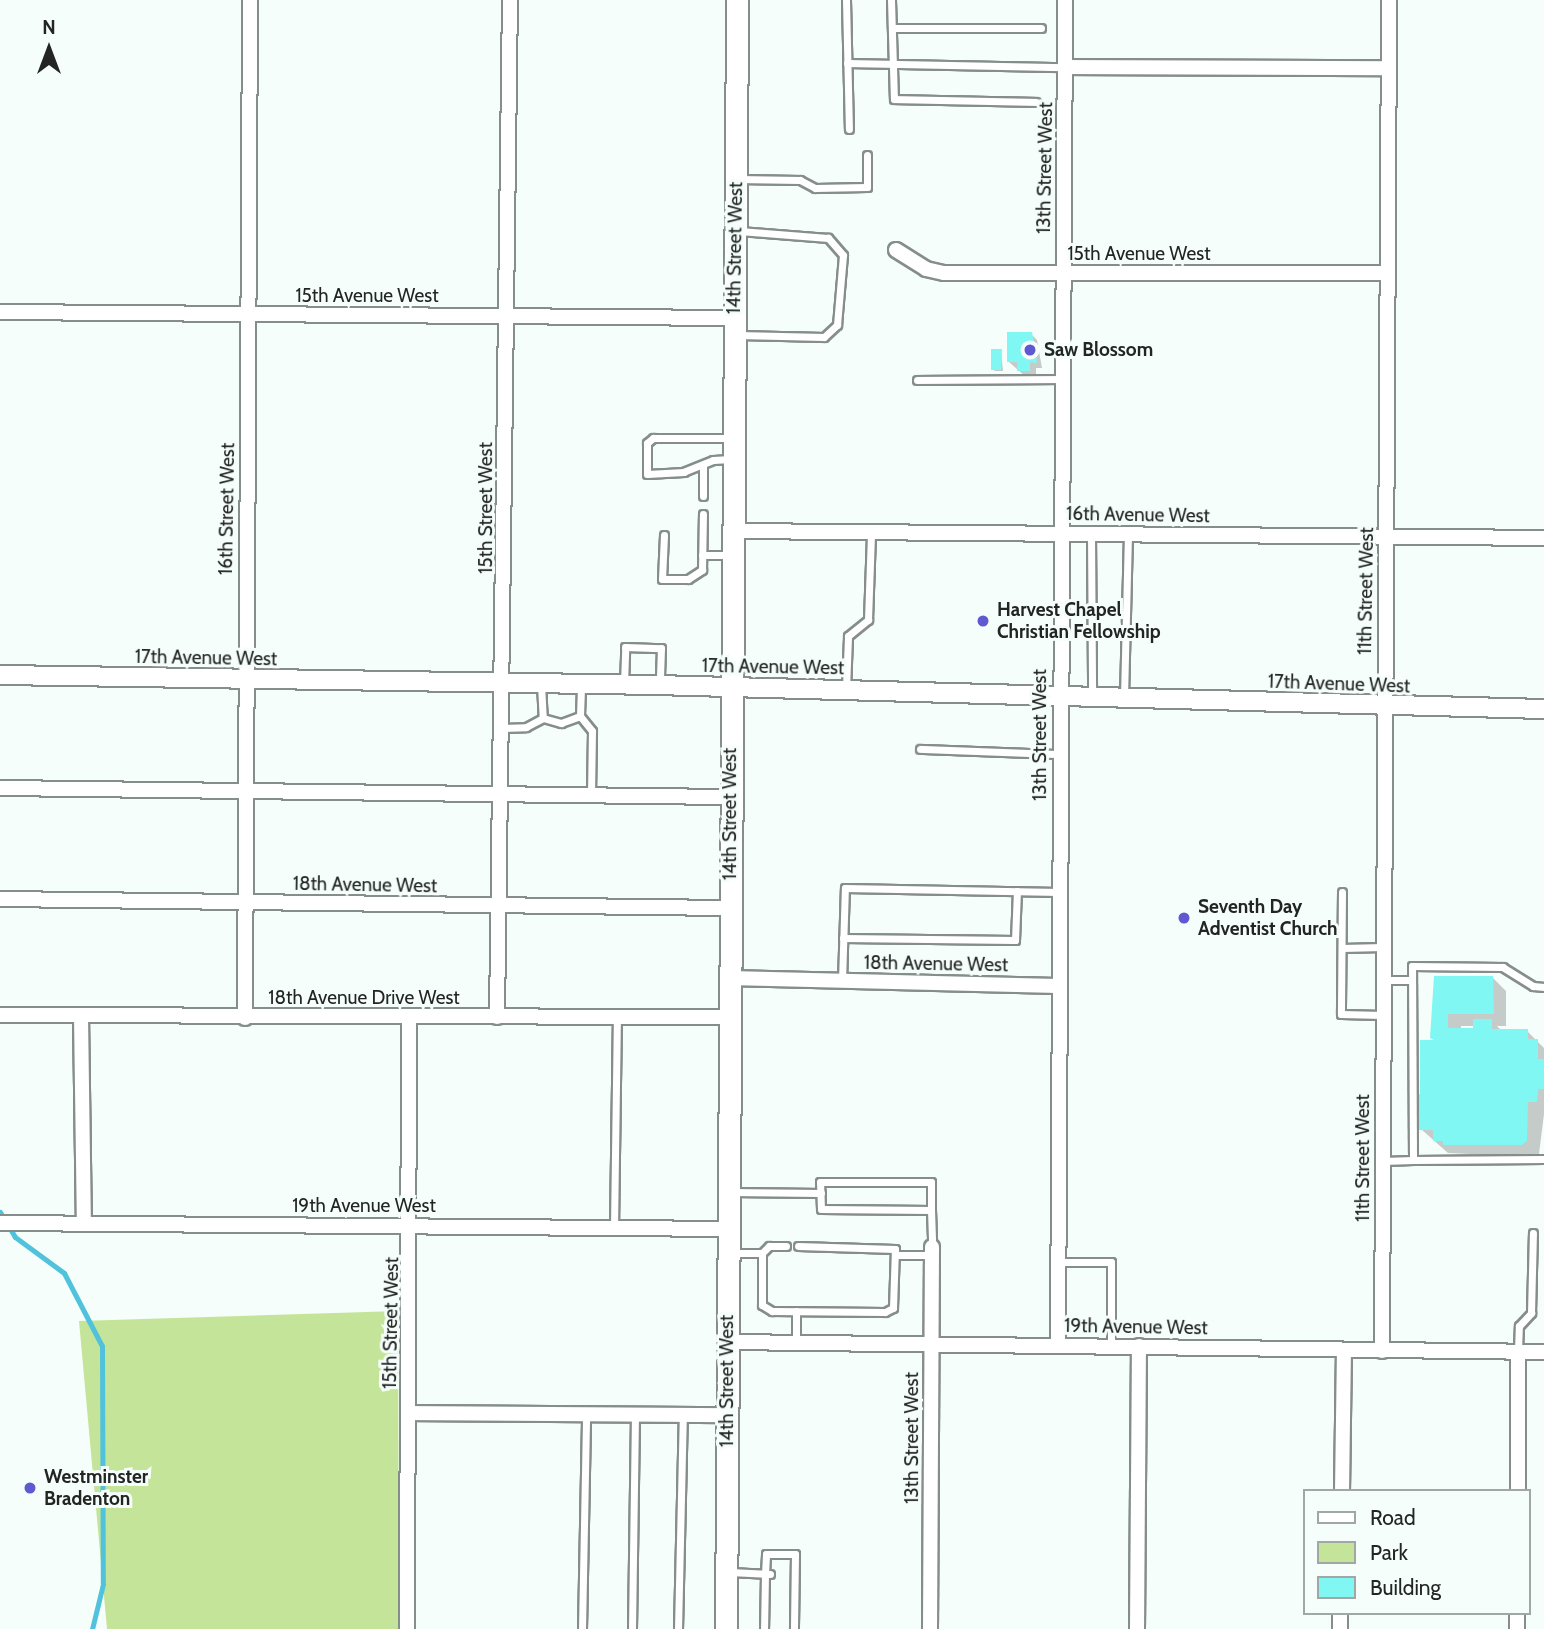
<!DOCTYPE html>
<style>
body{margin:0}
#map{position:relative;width:1544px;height:1629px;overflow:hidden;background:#f5fefa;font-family:Cabin,sans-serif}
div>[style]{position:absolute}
.green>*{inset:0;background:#c4e599}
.shadow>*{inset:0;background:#0003}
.stream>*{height:5px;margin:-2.5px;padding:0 2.5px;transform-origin:2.5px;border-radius:2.5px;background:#51c2db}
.building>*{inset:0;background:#81f7f4}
.roads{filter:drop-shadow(2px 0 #868e8b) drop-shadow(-2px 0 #868e8b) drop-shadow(0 2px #868e8b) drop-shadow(0 -2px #868e8b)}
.service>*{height:7px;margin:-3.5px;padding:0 3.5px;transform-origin:3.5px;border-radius:3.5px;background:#fff}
.minor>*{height:14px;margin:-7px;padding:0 7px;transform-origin:7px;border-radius:7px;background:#fff}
.tertiary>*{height:18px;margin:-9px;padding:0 9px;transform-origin:9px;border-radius:9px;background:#fff}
.primary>*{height:21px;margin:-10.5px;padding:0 10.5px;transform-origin:10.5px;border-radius:10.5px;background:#fff}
.dots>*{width:19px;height:19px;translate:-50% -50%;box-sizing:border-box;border:4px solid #f5fefa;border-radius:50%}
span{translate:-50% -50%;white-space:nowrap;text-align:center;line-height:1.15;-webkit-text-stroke:6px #f5fefa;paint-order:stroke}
.street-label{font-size:19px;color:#222524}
.poi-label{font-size:19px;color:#222524;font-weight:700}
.left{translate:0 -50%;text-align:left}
.legend{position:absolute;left:1303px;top:1489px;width:228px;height:126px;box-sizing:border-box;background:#f5fefa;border:2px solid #a1a7a4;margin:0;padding:9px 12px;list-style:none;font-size:21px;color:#222524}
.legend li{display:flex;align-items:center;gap:14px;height:35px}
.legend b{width:35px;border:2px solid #a1a7a4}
.north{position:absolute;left:14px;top:14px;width:70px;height:70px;-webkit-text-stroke:5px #f5fefa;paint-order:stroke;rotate:0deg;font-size:19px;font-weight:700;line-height:28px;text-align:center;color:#222524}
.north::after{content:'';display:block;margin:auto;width:24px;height:32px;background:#222524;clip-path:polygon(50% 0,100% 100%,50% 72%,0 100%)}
</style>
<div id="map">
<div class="green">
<div style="clip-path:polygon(398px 1311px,399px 1629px,107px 1629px,79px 1321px)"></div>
</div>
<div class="shadow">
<div style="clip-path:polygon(1031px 334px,1037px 340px,1042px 368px,1036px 368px,1036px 376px,1025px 376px,1009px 362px)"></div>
<div style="clip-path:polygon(1001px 350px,1003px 371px,995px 371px,992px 369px)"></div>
<div style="clip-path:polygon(evenodd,1435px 978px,1493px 978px,1506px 991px,1506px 1026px,1497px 1026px,1502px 1031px,1527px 1031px,1544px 1048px,1544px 1114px,1539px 1154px,1535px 1157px,1448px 1153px,1421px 1129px,1422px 1095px,1436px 1042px,1435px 978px,1461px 1026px,1475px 1026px,1475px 1029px,1461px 1029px,1461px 1026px)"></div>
</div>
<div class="stream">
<div style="left:0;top:1212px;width:29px;rotate:59deg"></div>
<div style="left:15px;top:1237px;width:61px;rotate:36.3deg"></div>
<div style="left:64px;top:1273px;width:82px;rotate:62.5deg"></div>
<div style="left:102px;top:1346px;width:238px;rotate:89.8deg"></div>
<div style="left:103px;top:1584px;width:46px;rotate:103.7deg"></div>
</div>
<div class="building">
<div style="clip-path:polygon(1007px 332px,1032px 332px,1037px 363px,1030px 362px,1030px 371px,1017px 371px,1017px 362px,1007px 362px)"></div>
<div style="clip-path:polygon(991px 349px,1002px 349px,1001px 370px,991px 370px)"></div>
<div style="clip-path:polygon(1434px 976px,1493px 976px,1494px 1014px,1448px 1014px,1448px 1028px,1473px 1028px,1473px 1019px,1492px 1019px,1492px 1029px,1528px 1029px,1528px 1039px,1538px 1039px,1538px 1059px,1544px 1059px,1544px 1089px,1538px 1089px,1537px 1102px,1528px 1102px,1527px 1141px,1522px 1145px,1443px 1145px,1443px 1141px,1433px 1141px,1433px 1130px,1419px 1130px,1414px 1094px,1420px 1094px,1420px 1040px,1434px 1040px,1430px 1038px)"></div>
</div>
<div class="roads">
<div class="service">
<div style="left:846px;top:0;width:129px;rotate:88.7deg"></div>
<div style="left:891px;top:0;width:99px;rotate:88.3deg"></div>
<div style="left:894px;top:99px;width:142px;rotate:1.2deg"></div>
<div style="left:892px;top:28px;width:149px"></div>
<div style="left:847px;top:63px;width:218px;rotate:1.1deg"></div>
<div style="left:737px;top:179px;width:63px;rotate:0.9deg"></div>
<div style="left:800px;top:180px;width:17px;rotate:28deg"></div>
<div style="left:815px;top:188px;width:52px;rotate:-1.1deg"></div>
<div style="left:867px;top:187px;width:32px;rotate:-90deg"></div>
<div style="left:738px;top:335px;width:86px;rotate:1.3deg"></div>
<div style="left:824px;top:337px;width:18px;rotate:-43deg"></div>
<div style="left:837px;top:325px;width:70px;rotate:-85.1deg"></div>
<div style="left:843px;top:255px;width:23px;rotate:-131deg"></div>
<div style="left:828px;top:238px;width:89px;rotate:-175.5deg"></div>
<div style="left:917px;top:380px;width:145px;rotate:-0.4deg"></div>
<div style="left:731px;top:459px;width:18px;rotate:177deg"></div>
<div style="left:713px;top:460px;width:31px;rotate:158deg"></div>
<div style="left:684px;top:472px;width:37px;rotate:177deg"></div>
<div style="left:647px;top:474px;width:31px;rotate:-90deg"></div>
<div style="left:647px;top:443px;width:8px;rotate:-40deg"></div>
<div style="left:653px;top:438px;width:79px"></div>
<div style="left:703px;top:496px;width:31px;rotate:-90deg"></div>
<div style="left:664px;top:535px;width:44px;rotate:92.6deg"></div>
<div style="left:662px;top:579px;width:26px"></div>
<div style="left:688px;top:579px;width:17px;rotate:-33deg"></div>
<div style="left:702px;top:570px;width:56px;rotate:-89deg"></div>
<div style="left:1091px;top:535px;width:159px;rotate:89.6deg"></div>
<div style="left:702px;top:555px;width:27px"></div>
<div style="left:541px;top:684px;width:34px;rotate:87deg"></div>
<div style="left:543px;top:718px;width:19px;rotate:16deg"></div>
<div style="left:561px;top:723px;width:20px;rotate:-20deg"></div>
<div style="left:580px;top:716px;width:31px;rotate:-88deg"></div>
<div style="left:624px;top:684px;width:37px;rotate:-88deg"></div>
<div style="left:625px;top:647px;width:36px;rotate:2deg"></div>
<div style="left:661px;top:648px;width:37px;rotate:92deg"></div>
<div style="left:846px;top:689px;width:53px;rotate:-87.8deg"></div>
<div style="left:848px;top:636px;width:26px;rotate:-39deg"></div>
<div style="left:868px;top:620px;width:88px;rotate:-88deg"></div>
<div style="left:1124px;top:697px;width:163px;rotate:-88.6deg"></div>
<div style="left:580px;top:716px;width:19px;rotate:51deg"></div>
<div style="left:592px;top:731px;width:65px;rotate:90.9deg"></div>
<div style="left:502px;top:728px;width:24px;rotate:-2deg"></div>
<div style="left:526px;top:727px;width:19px;rotate:-28deg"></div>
<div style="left:920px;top:749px;width:139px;rotate:2.1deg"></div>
<div style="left:1342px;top:892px;width:122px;rotate:90.5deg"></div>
<div style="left:1341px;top:1014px;width:42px;rotate:1.4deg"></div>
<div style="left:843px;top:938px;width:172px;rotate:0.7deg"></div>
<div style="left:1015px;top:940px;width:49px;rotate:-87.7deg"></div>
<div style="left:1342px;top:948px;width:41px;rotate:-1.4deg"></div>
<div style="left:1384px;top:980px;width:28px"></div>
<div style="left:842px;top:981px;width:93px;rotate:-88.2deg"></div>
<div style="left:845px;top:888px;width:214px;rotate:1.1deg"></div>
<div style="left:1544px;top:987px;width:11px;rotate:-175deg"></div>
<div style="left:1533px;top:986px;width:36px;rotate:-148deg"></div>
<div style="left:1503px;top:967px;width:91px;rotate:-179.4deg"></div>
<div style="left:1412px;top:966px;width:194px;rotate:89.7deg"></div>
<div style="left:1413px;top:1160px;width:131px;rotate:-0.4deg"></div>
<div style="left:1383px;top:1161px;width:30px;rotate:-2deg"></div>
<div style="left:820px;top:1182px;width:111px"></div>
<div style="left:931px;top:1182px;width:28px;rotate:90deg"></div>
<div style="left:931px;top:1210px;width:110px;rotate:-179.5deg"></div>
<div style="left:821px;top:1209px;width:27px;rotate:-92deg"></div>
<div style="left:730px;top:1192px;width:91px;rotate:0.6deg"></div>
<div style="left:931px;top:1210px;width:37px;rotate:88deg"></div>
<div style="left:614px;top:1227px;width:210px;rotate:-89.2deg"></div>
<div style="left:731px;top:1253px;width:31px"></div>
<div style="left:762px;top:1253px;width:52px;rotate:90deg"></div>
<div style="left:762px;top:1305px;width:12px;rotate:31deg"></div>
<div style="left:772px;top:1311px;width:113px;rotate:0.5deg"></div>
<div style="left:885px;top:1312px;width:9px;rotate:-27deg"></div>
<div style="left:893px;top:1308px;width:59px;rotate:-88.1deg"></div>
<div style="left:895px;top:1249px;width:97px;rotate:-178.2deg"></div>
<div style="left:762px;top:1253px;width:10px;rotate:-45deg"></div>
<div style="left:769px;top:1246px;width:17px"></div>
<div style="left:896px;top:1255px;width:36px"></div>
<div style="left:1059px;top:1262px;width:52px"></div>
<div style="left:1111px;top:1262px;width:83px;rotate:90deg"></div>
<div style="left:796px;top:1311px;width:32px;rotate:90deg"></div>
<div style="left:1518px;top:1351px;width:25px;rotate:-88deg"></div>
<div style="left:1519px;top:1326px;width:18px;rotate:-47deg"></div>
<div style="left:1531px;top:1313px;width:80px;rotate:-88.6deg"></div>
<div style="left:730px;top:1572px;width:35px;rotate:3deg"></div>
<div style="left:765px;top:1574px;width:55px;rotate:91deg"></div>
<div style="left:770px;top:1574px;width:5px;rotate:180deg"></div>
<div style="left:765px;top:1574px;width:20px;rotate:-87deg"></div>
<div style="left:766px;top:1554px;width:29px"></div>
<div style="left:795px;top:1554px;width:75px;rotate:90.8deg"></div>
<div style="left:582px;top:1629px;width:215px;rotate:-88.9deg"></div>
<div style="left:632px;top:1629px;width:214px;rotate:-89.2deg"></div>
<div style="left:678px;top:1629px;width:214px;rotate:-88.7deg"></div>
</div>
<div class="minor">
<div style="left:1065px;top:67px;width:324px;rotate:0.2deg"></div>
<div style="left:896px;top:250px;width:36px;rotate:32deg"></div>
<div style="left:926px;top:269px;width:18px;rotate:13deg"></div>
<div style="left:944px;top:273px;width:444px"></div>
<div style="left:0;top:312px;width:734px;rotate:0.47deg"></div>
<div style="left:732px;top:531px;width:812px;rotate:0.49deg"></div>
<div style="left:0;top:788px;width:730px;rotate:0.71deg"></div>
<div style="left:0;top:899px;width:729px;rotate:0.71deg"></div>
<div style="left:729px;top:978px;width:329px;rotate:1.4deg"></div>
<div style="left:0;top:1015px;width:729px;rotate:0.16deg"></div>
<div style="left:81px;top:1016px;width:207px;rotate:89.2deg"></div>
<div style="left:497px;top:1017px;width:1017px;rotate:-89.27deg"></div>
<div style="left:245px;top:1018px;width:1018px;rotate:-89.72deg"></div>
<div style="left:0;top:1223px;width:728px;rotate:0.47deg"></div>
<div style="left:728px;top:1342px;width:816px;rotate:0.7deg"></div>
<div style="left:1058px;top:1345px;width:1345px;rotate:-89.7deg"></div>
<div style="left:1382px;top:1351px;width:1351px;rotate:-89.7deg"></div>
<div style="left:409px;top:1413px;width:319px;rotate:0.4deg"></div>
<div style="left:1342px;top:1491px;width:141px;rotate:-89.2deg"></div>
<div style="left:1518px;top:1491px;width:139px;rotate:-90deg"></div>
<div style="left:407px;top:1629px;width:612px;rotate:-89.81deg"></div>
<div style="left:930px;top:1629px;width:382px;rotate:-89.7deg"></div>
<div style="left:1137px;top:1629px;width:283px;rotate:-89.6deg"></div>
<div style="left:1340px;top:1629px;width:16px;rotate:-90deg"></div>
<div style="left:1517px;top:1629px;width:16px;rotate:-90deg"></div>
</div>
<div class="tertiary">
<div style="left:0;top:675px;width:656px;rotate:0.87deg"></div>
<div style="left:656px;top:685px;width:888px;rotate:1.55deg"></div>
</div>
<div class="primary">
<div style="left:726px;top:1629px;width:1629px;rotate:-89.61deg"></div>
</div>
</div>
<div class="dots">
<div style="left:1030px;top:350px;background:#5f59d1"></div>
<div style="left:983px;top:621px;background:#5f59d1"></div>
<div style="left:1184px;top:918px;background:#5f59d1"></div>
<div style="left:30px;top:1488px;background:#5f59d1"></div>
</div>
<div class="street-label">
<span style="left:1045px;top:168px;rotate:-89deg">13th Street West</span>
<span style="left:735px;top:248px;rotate:-89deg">14th Street West</span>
<span style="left:1139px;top:254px">15th Avenue West</span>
<span style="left:367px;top:296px">15th Avenue West</span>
<span style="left:486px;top:508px;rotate:-90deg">15th Street West</span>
<span style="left:227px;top:509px;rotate:-89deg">16th Street West</span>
<span style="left:1138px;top:515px;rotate:1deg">16th Avenue West</span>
<span style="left:1366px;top:591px;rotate:-89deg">11th Street West</span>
<span style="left:206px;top:658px;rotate:1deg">17th Avenue West</span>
<span style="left:773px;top:667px;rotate:1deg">17th Avenue West</span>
<span style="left:1339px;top:684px;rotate:2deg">17th Avenue West</span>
<span style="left:1040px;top:735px;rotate:-90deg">13th Street West</span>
<span style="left:730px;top:814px;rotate:-90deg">14th Street West</span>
<span style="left:365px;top:885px;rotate:1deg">18th Avenue West</span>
<span style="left:936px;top:964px;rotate:1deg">18th Avenue West</span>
<span style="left:364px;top:998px">18th Avenue Drive West</span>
<span style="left:1363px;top:1158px;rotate:-90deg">11th Street West</span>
<span style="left:364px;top:1206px">19th Avenue West</span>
<span style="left:391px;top:1323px;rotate:-89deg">15th Street West</span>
<span style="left:1136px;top:1327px;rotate:1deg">19th Avenue West</span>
<span style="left:727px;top:1381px;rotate:-90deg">14th Street West</span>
<span style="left:912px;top:1438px;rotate:-90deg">13th Street West</span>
</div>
<div class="poi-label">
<span class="left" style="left:1044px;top:350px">Saw Blossom</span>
<span class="left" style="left:997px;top:621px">Harvest Chapel<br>Christian Fellowship</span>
<span class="left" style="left:1198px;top:918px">Seventh Day<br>Adventist Church</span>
<span class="left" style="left:44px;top:1488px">Westminster<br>Bradenton</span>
</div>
<ul class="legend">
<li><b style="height:9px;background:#fff"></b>Road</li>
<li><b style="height:19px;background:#c4e599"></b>Park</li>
<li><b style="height:19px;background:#81f7f4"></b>Building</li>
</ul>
<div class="north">N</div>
</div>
